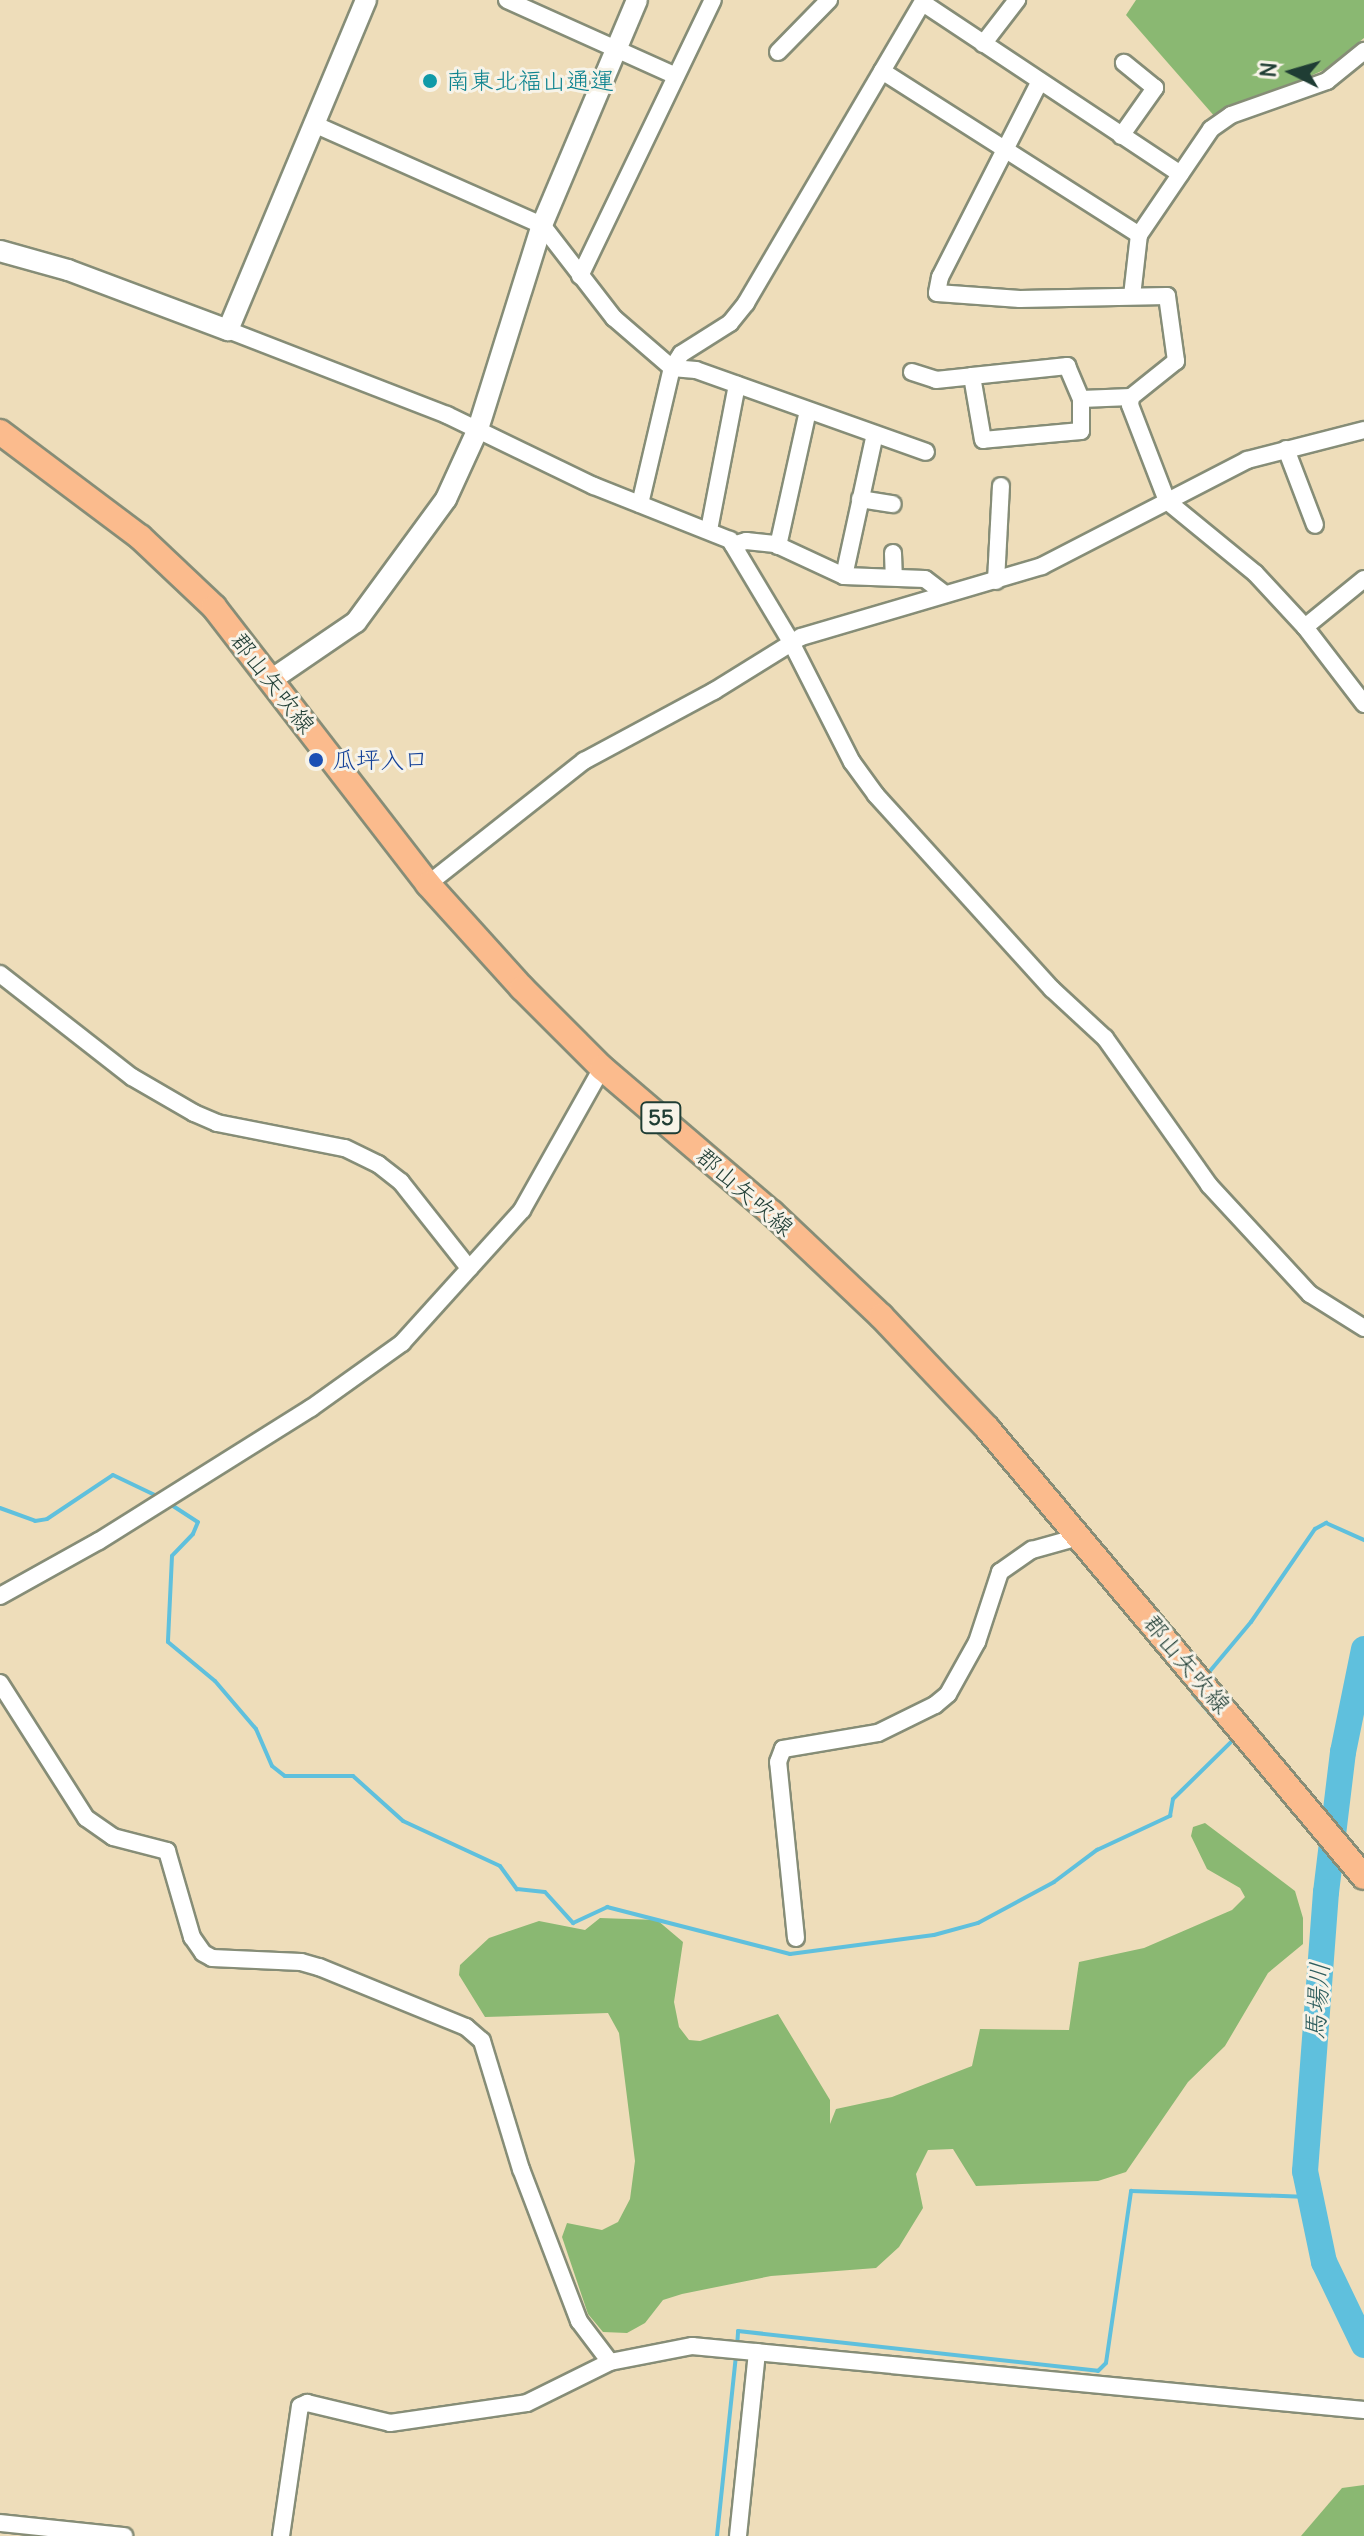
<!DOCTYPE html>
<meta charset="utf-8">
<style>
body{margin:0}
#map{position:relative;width:1364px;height:2536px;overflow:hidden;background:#eeddba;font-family:Delius,"Klee One",sans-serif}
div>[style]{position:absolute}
.forest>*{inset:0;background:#8ab872}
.stream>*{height:4px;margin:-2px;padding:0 2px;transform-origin:2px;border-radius:2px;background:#5fc0dd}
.river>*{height:26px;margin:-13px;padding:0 13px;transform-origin:13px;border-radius:13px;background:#5fc0dd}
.roads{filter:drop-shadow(2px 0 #868d77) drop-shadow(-2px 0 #868d77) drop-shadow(0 2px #868d77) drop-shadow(0 -2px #868d77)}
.minor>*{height:16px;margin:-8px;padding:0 8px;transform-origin:8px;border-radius:8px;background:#fff}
.tertiary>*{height:20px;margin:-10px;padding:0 10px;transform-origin:10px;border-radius:10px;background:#fff}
.primary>*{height:24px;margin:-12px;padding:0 12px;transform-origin:12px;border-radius:12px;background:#fbbb8d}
.dots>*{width:22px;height:22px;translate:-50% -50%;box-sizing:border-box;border:4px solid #f7f3e8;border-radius:50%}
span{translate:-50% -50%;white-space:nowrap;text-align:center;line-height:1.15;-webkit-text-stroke:6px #f7f3e8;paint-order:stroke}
.shield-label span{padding:2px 6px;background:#f7f3e8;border:2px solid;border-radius:6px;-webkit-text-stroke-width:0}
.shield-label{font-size:22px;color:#1f3d34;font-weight:700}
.culture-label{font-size:24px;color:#0d838f}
.left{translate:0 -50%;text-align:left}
.street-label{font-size:24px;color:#1f3d34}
.transit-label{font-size:24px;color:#164399}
.water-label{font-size:26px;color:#2f5e5e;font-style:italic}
.north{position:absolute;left:1252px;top:32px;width:80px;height:80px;-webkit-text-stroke:6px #f7f3e8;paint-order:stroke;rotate:275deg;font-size:22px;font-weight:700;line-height:32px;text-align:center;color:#1f3d34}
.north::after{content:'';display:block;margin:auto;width:28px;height:36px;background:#1f3d34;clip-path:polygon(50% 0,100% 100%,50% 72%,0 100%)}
</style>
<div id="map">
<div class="forest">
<div style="clip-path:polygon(1136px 0,1364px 0,1364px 38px,1326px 69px,1216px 118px,1126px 15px)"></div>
<div style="clip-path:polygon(1205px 1823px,1295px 1891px,1303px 1918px,1303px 1944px,1268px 1973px,1225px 2046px,1188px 2082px,1126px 2172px,1098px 2181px,976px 2186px,953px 2149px,928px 2150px,916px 2174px,923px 2208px,899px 2247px,876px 2268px,771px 2276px,682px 2294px,663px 2300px,645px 2323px,627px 2333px,603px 2332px,588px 2314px,562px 2237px,567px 2223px,602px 2230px,618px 2222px,630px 2199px,635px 2161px,619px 2033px,608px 2013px,485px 2017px,459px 1975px,460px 1965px,489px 1938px,539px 1921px,585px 1930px,600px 1918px,657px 1920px,683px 1942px,674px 2002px,679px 2027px,689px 2040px,700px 2041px,778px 2014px,830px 2100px,830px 2124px,836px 2109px,892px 2097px,972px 2066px,980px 2029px,1069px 2030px,1079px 1962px,1144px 1948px,1232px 1910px,1245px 1897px,1240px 1888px,1207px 1869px,1191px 1836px,1193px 1827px)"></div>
<div style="clip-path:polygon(1364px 2485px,1364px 2536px,1301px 2536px,1342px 2488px)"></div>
</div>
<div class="stream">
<div style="left:170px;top:1504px;width:33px;rotate:33deg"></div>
<div style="left:198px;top:1522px;width:13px;rotate:113deg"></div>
<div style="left:193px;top:1534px;width:30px;rotate:134deg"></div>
<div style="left:172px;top:1556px;width:86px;rotate:92.7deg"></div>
<div style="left:168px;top:1642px;width:61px;rotate:39.7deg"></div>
<div style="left:215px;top:1681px;width:63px;rotate:49.5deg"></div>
<div style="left:256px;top:1729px;width:40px;rotate:66.6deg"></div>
<div style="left:272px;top:1766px;width:16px;rotate:38deg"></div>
<div style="left:285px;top:1776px;width:68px"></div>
<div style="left:353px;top:1776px;width:67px;rotate:42deg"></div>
<div style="left:403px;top:1821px;width:107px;rotate:24.9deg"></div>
<div style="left:500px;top:1866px;width:29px;rotate:54deg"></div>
<div style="left:517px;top:1889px;width:28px;rotate:6deg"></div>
<div style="left:545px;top:1892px;width:42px;rotate:47.9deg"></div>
<div style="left:573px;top:1923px;width:38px;rotate:-25deg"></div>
<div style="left:607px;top:1907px;width:189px;rotate:14.4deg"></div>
<div style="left:790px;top:1954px;width:145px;rotate:-7.5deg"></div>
<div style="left:934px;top:1935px;width:46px;rotate:-15.3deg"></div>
<div style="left:978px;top:1923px;width:86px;rotate:-28.3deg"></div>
<div style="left:1054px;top:1882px;width:54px;rotate:-36.7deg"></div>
<div style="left:1097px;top:1850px;width:81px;rotate:-25deg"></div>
<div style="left:1170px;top:1816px;width:17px;rotate:-80deg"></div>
<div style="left:1173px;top:1799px;width:84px;rotate:-44.5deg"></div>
<div style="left:1233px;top:1740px;width:61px;rotate:-131deg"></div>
<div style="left:1193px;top:1694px;width:4px;rotate:-56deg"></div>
<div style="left:0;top:1508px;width:37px;rotate:20deg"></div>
<div style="left:35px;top:1521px;width:12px;rotate:-9deg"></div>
<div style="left:47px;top:1519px;width:79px;rotate:-33.7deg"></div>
<div style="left:113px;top:1475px;width:51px;rotate:25.6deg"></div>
<div style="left:1205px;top:1677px;width:72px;rotate:-50.1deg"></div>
<div style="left:1251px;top:1622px;width:113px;rotate:-55.5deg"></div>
<div style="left:1315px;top:1529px;width:13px;rotate:-29deg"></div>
<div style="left:1326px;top:1523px;width:42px;rotate:24.1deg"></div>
<div style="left:737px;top:2347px;width:16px;rotate:-86deg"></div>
<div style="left:738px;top:2331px;width:362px;rotate:6.3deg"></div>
<div style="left:1098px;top:2371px;width:11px;rotate:-45deg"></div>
<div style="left:1106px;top:2363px;width:174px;rotate:-81.7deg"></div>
<div style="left:1131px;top:2191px;width:178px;rotate:1.9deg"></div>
<div style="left:717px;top:2536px;width:182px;rotate:-84deg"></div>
</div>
<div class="river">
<div style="left:1364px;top:1649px;width:105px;rotate:101.5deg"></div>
<div style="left:1343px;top:1752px;width:141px;rotate:96.9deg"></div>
<div style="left:1326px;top:1892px;width:280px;rotate:94.3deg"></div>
<div style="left:1305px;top:2171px;width:93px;rotate:78.2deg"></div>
<div style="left:1324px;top:2262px;width:92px;rotate:64.3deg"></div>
</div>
<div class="roads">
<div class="minor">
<div style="left:507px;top:0;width:185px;rotate:24.2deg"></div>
<div style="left:923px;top:3px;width:309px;rotate:33.6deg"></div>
<div style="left:983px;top:44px;width:56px;rotate:-52.3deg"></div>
<div style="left:778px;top:52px;width:73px;rotate:-45.6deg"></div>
<div style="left:882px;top:71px;width:305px;rotate:32.5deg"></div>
<div style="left:1039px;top:83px;width:218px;rotate:117deg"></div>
<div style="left:940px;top:277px;width:16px;rotate:101deg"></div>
<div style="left:937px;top:293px;width:83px;rotate:4.1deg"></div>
<div style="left:1020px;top:299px;width:147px;rotate:-1.2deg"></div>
<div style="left:1167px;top:296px;width:66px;rotate:82.1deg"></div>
<div style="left:1176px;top:361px;width:58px;rotate:141.3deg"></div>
<div style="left:1131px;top:397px;width:8px;rotate:97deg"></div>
<div style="left:1130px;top:405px;width:103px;rotate:68.9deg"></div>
<div style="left:1167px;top:501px;width:114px;rotate:39.3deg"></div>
<div style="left:1255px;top:573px;width:74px;rotate:47.2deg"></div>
<div style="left:1305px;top:627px;width:97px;rotate:52.5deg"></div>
<div style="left:316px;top:125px;width:247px;rotate:23.9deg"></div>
<div style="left:542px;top:225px;width:118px;rotate:52.3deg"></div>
<div style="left:614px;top:318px;width:77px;rotate:40.8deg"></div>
<div style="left:672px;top:368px;width:24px;rotate:5deg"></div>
<div style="left:696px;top:370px;width:244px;rotate:19.6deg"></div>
<div style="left:1121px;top:136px;width:59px;rotate:-54.7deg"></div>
<div style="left:1155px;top:88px;width:40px;rotate:-141deg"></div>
<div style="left:580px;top:276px;width:306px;rotate:-64.3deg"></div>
<div style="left:1132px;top:296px;width:61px;rotate:-83.5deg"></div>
<div style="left:1139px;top:235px;width:128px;rotate:-55.8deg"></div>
<div style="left:1211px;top:129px;width:24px;rotate:-35deg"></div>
<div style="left:1231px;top:115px;width:102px;rotate:-19.5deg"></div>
<div style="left:1327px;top:81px;width:48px;rotate:-39deg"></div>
<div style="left:228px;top:330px;width:235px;rotate:21.2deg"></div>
<div style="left:447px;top:415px;width:163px;rotate:25.8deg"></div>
<div style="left:594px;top:486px;width:146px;rotate:21.7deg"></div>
<div style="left:730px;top:540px;width:119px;rotate:59.1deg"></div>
<div style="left:791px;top:642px;width:135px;rotate:63.1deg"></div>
<div style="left:852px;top:762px;width:41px;rotate:54deg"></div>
<div style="left:876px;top:795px;width:262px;rotate:47.8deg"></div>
<div style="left:1052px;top:989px;width:72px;rotate:42.8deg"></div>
<div style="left:1105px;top:1038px;width:180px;rotate:54.7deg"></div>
<div style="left:1209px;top:1185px;width:149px;rotate:47.2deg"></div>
<div style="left:1310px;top:1294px;width:64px;rotate:32.2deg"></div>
<div style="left:912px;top:372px;width:25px;rotate:18deg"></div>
<div style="left:936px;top:380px;width:36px;rotate:-6deg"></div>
<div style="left:972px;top:376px;width:96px;rotate:-6deg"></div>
<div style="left:1067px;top:366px;width:36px;rotate:67deg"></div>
<div style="left:1081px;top:399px;width:32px;rotate:90deg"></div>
<div style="left:1081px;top:431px;width:98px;rotate:174.8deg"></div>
<div style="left:983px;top:440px;width:65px;rotate:-99.8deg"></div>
<div style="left:1081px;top:399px;width:50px;rotate:-2.3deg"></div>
<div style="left:1286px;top:449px;width:81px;rotate:69.1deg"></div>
<div style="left:860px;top:499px;width:33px;rotate:9deg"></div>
<div style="left:640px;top:504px;width:140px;rotate:-76.8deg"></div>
<div style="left:672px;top:368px;width:17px;rotate:-57deg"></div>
<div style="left:681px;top:354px;width:58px;rotate:-32.3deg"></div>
<div style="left:730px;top:323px;width:26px;rotate:-51deg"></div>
<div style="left:746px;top:303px;width:351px;rotate:-59.6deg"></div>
<div style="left:709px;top:530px;width:148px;rotate:-79.1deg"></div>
<div style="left:733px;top:545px;width:14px;rotate:-17deg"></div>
<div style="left:746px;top:541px;width:29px;rotate:6deg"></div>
<div style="left:775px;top:544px;width:76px;rotate:24.9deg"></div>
<div style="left:844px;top:576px;width:81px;rotate:2.1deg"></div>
<div style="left:925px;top:579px;width:25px;rotate:37deg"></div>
<div style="left:778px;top:546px;width:138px;rotate:-77.5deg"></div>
<div style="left:893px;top:553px;width:24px;rotate:88deg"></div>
<div style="left:844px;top:576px;width:145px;rotate:-77.7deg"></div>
<div style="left:996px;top:581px;width:95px;rotate:-87deg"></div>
<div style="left:1305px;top:627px;width:76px;rotate:-39.1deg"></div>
<div style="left:428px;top:884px;width:199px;rotate:-38.3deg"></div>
<div style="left:584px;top:761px;width:148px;rotate:-28.3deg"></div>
<div style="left:714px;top:691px;width:102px;rotate:-31.8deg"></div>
<div style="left:801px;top:637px;width:251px;rotate:-16.4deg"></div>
<div style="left:1042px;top:566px;width:231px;rotate:-27.3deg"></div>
<div style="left:1247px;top:460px;width:121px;rotate:-14.4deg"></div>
<div style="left:0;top:974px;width:167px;rotate:38deg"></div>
<div style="left:132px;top:1077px;width:72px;rotate:30.1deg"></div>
<div style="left:194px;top:1113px;width:25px;rotate:23deg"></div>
<div style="left:217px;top:1123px;width:130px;rotate:11.1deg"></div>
<div style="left:345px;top:1148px;width:37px;rotate:26deg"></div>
<div style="left:378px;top:1164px;width:29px;rotate:38deg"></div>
<div style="left:401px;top:1182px;width:110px;rotate:51.7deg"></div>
<div style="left:0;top:1596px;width:113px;rotate:-29.1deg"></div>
<div style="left:99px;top:1541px;width:250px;rotate:-32.1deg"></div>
<div style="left:311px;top:1408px;width:112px;rotate:-35.5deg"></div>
<div style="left:402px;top:1343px;width:179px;rotate:-47.9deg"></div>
<div style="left:522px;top:1210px;width:163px;rotate:-60.6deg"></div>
<div style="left:0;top:1683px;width:160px;rotate:57.5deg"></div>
<div style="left:86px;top:1818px;width:33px;rotate:35deg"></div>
<div style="left:113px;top:1837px;width:56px;rotate:14.5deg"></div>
<div style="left:167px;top:1851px;width:90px;rotate:73.8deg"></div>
<div style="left:192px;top:1937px;width:19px;rotate:55deg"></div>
<div style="left:203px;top:1953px;width:10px;rotate:29deg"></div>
<div style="left:212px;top:1958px;width:89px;rotate:2.6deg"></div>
<div style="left:301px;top:1962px;width:19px;rotate:16deg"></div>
<div style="left:319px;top:1967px;width:159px;rotate:22.2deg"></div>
<div style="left:466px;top:2027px;width:21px;rotate:41deg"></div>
<div style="left:482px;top:2041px;width:134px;rotate:73.1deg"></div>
<div style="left:521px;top:2169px;width:163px;rotate:69.1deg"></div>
<div style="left:579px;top:2321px;width:51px;rotate:52.9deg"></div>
<div style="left:796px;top:1938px;width:177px;rotate:-95.8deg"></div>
<div style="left:778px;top:1762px;width:14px;rotate:-69deg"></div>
<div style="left:783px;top:1749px;width:96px;rotate:-9.6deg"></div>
<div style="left:878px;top:1733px;width:64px;rotate:-26.2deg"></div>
<div style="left:935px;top:1705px;width:17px;rotate:-40deg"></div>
<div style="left:948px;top:1694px;width:60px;rotate:-60.9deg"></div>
<div style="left:977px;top:1642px;width:74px;rotate:-71.8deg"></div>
<div style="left:1000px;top:1572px;width:39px;rotate:-35deg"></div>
<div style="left:1032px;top:1550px;width:52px;rotate:-15.6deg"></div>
<div style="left:0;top:2523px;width:125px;rotate:6deg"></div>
<div style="left:281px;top:2536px;width:131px;rotate:-81.7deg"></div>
<div style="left:300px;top:2406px;width:8px;rotate:-23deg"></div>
<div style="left:307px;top:2403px;width:85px;rotate:13.5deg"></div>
<div style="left:390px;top:2423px;width:138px;rotate:-8.3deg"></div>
<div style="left:527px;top:2403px;width:93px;rotate:-26.3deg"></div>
<div style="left:610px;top:2362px;width:84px;rotate:-11deg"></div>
<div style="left:692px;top:2346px;width:675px;rotate:5.44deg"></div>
<div style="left:738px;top:2536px;width:185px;rotate:-84.1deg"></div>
</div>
<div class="tertiary">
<div style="left:0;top:251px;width:71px;rotate:15.6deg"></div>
<div style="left:68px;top:270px;width:171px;rotate:20.6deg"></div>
<div style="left:228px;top:330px;width:358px;rotate:-67.3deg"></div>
<div style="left:271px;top:680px;width:103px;rotate:-34.3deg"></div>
<div style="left:356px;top:622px;width:152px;rotate:-53.8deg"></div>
<div style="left:446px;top:499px;width:77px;rotate:-65.4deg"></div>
<div style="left:478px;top:429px;width:214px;rotate:-72.6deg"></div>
<div style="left:542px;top:225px;width:244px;rotate:-67.1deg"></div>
</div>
<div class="primary">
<div style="left:0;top:432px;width:175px;rotate:36.9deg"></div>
<div style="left:140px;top:537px;width:102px;rotate:43.4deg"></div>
<div style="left:214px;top:607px;width:350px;rotate:52.3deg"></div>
<div style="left:428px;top:884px;width:140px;rotate:47.9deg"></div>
<div style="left:522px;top:988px;width:113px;rotate:45deg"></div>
<div style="left:602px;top:1068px;width:223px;rotate:40.5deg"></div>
<div style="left:772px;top:1213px;width:150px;rotate:43.4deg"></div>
<div style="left:881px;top:1316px;width:154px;rotate:46.6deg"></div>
<div style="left:987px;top:1428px;width:586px;rotate:49.98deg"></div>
</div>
</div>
<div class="dots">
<div style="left:430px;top:81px;background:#0f9aa8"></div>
<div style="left:316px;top:760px;background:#1a4fb4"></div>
</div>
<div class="shield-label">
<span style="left:661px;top:1118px">55</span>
</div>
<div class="culture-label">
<span class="left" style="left:446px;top:81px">南東北福山通運</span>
</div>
<div class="street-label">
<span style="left:273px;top:683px;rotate:52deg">郡山矢吹線</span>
<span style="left:745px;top:1192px;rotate:41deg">郡山矢吹線</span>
<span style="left:1187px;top:1664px;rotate:50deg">郡山矢吹線</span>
</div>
<div class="transit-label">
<span class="left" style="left:332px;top:760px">瓜坪入口</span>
</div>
<div class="water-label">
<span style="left:1317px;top:2001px;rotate:-86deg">馬場川</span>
</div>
<div class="north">N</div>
</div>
